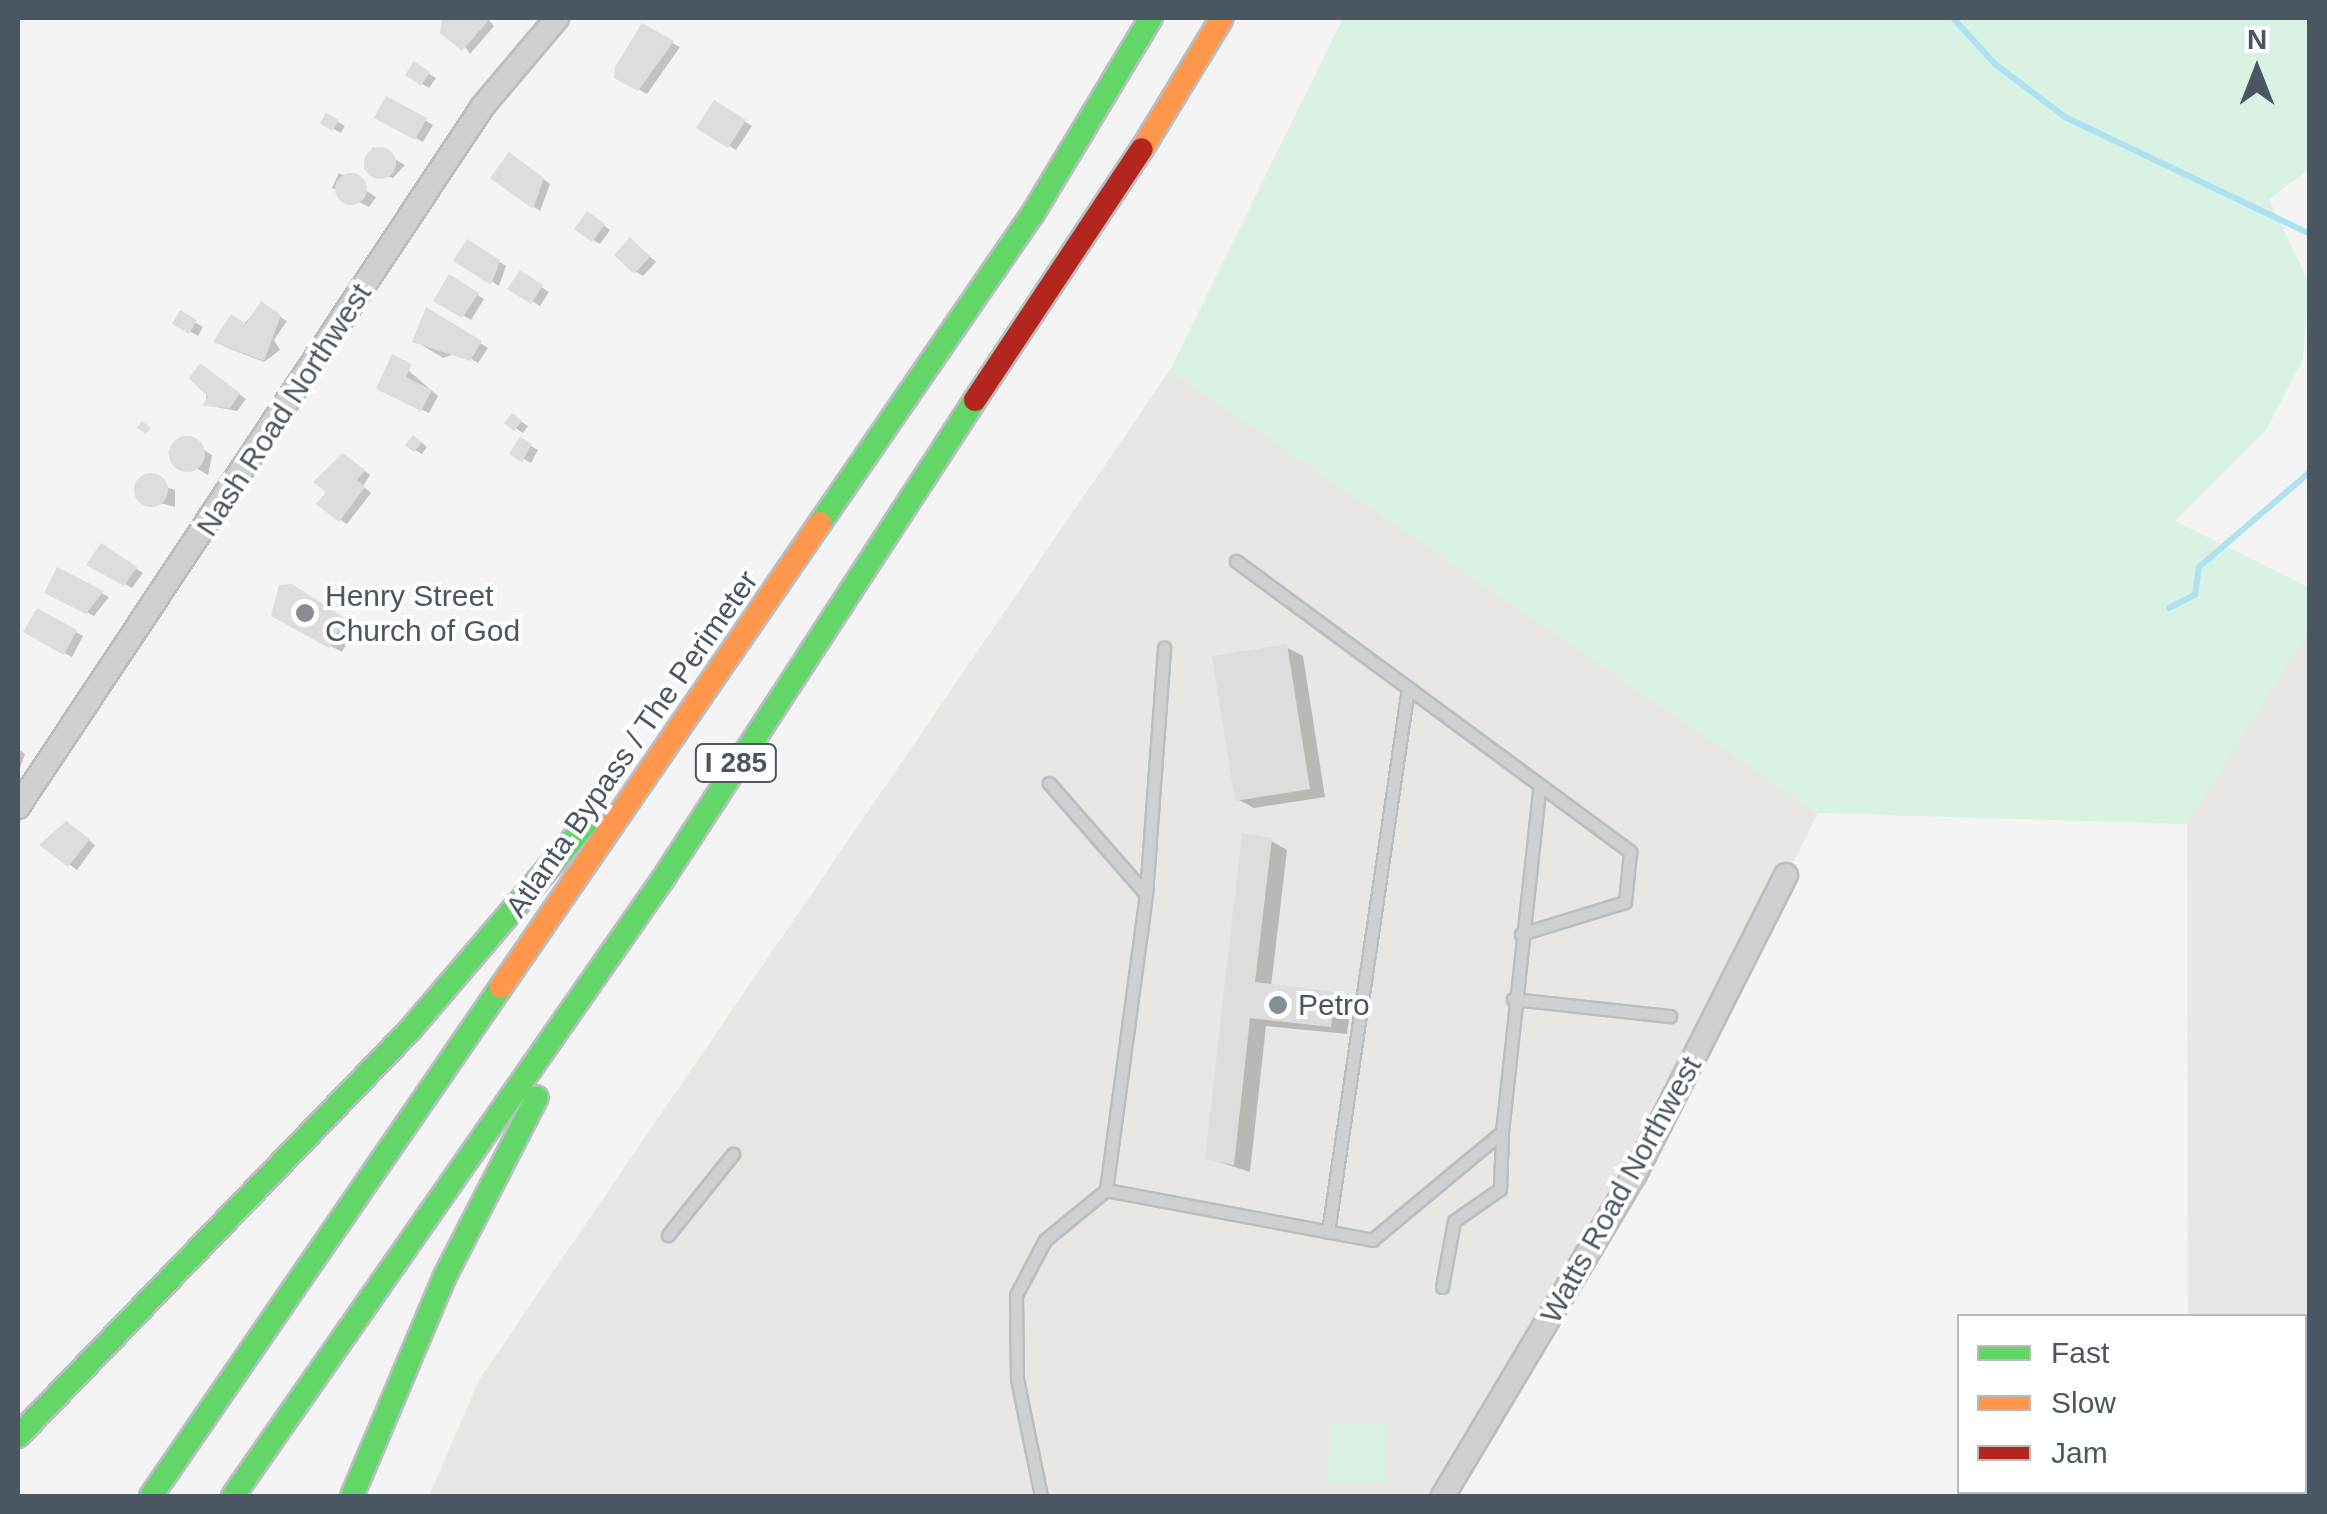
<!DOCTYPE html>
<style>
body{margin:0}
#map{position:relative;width:2327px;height:1514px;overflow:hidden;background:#f4f4f4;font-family:Arial,sans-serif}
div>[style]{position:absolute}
.commercial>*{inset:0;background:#e8e7e3}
.green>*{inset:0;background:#d9f2e3}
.shadow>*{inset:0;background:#0003}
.stream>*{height:6px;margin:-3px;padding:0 3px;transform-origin:3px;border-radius:3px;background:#aee2f0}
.building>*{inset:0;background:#ddddde}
.round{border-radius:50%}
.roads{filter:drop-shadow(2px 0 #b9bec3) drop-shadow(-2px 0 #b9bec3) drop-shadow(0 2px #b9bec3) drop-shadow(0 -2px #b9bec3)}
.lane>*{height:11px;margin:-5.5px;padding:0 5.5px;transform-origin:5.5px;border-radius:5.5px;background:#ced0d2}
.street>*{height:22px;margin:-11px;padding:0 11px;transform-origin:11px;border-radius:11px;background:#ced0d2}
.fast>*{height:22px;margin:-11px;padding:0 11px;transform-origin:11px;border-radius:11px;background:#63d668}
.slow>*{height:22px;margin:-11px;padding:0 11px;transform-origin:11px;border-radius:11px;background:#ff974d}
.jam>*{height:22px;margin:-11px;padding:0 11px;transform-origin:11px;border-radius:11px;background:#b3261e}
.dots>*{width:28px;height:28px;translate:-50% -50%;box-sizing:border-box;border:5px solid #fff;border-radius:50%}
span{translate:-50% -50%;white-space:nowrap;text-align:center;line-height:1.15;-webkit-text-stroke:8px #fff;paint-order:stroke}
.shield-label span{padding:2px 8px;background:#fff;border:2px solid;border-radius:8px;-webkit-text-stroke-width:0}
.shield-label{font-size:28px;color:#4a5661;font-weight:700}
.street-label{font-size:30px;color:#4a5661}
.poi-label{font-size:30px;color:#4a5661}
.left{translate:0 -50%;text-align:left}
.frame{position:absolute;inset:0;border:20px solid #4a5661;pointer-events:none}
.legend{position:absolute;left:1957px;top:1314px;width:350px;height:180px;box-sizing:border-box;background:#fff;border:2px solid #b7bbc0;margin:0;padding:12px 18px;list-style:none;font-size:30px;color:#4a5661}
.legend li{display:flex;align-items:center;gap:20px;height:50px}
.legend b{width:50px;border:2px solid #b7bbc0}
.north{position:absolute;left:2207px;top:20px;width:100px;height:100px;-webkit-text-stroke:8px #fff;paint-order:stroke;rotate:0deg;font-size:28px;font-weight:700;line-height:40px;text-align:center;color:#4a5661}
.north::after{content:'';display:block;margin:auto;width:35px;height:45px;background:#4a5661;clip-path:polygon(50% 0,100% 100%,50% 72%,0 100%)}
</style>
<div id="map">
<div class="commercial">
<div style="clip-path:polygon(1170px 370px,1818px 813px,1624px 1204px,1447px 1496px,429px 1496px,479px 1380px)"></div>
<div style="clip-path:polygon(2309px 629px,2309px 1496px,2188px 1496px,2304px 1492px,2304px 1316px,2188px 1316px,2187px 824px)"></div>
</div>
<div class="green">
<div style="clip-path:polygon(1343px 18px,2309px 18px,2309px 169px,2269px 199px,2309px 283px,2303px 359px,2266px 430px,2175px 521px,2309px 587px,2309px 629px,2187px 824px,1818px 813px,1170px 370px)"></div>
<div style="clip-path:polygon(1329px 1423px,1385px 1423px,1385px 1481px,1328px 1481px)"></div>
</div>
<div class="shadow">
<div style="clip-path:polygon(446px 18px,487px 18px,494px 26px,470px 54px)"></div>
<div style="clip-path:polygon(643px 27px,680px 47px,647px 94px,618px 77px)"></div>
<div style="clip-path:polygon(415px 65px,436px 78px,429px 88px,408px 75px)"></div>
<div style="clip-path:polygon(387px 99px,433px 125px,423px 142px,377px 117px)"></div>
<div style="clip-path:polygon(715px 104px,752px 126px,736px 150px,700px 128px)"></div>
<div style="clip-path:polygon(327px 116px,345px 126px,341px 133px,323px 123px)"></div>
<div style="clip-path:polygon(373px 147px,405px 165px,393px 178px,364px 169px)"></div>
<div style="clip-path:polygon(517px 160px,550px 184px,540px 211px,494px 178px)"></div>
<div style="clip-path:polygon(339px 173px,376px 197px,369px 207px,332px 188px)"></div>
<div style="clip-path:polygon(595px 219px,610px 230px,600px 244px,593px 240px)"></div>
<div style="clip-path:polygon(467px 242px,506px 266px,499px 286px,456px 260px)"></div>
<div style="clip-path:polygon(637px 245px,656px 262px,643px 276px,636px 272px)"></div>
<div style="clip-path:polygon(520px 274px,549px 292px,540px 306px,511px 288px)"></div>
<div style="clip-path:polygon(450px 278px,484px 299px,471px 320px,436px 300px)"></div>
<div style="clip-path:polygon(262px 305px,287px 321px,274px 340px,280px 350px,264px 362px,223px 346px)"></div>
<div style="clip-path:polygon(428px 310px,488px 348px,478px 363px,460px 352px,443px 358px,415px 341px)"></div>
<div style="clip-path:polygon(181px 314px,203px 327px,198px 336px,175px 323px)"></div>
<div style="clip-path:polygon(393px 357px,438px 396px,429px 413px,386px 392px)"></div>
<div style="clip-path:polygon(207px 370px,246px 399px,237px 411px,206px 405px)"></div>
<div style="clip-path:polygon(512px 416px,528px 426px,523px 433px,508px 423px)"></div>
<div style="clip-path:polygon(183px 438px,212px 455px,208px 475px,168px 452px)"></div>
<div style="clip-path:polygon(520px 440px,538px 450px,531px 463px,513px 453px)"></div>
<div style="clip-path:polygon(421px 442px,427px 447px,422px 454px,415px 450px)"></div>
<div style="clip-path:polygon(350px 460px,370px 475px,363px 486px,371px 493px,347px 524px,340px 520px)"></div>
<div style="clip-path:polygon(138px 479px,175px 490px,175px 507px,135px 496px)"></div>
<div style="clip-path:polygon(101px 546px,143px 573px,132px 588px,90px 564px)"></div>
<div style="clip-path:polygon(58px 571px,109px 597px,94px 616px,47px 592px)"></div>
<div style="clip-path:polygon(291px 587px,356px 627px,342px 652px,274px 615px)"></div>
<div style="clip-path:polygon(38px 611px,83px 636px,72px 657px,27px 632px)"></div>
<div style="clip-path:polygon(1286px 647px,1303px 656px,1325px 797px,1254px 808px,1237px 799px)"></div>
<div style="clip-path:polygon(18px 749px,25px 754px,18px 774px)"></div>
<div style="clip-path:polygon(74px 828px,95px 845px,77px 870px,43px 845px)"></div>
<div style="clip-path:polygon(1271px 841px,1287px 850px,1271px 987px,1351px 1003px,1347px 1034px,1266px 1026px,1250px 1172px,1207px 1158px)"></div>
<div style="clip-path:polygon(2304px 1430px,2310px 1496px,2283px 1496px,2304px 1492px)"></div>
</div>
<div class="stream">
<div style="left:1953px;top:18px;width:62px;rotate:47.6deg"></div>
<div style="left:1995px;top:64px;width:88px;rotate:37.1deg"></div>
<div style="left:2065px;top:117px;width:272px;rotate:25.5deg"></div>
<div style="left:2169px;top:608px;width:29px;rotate:-27deg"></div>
<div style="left:2195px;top:595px;width:28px;rotate:-82deg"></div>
<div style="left:2199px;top:567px;width:146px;rotate:-40.6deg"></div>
</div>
<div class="building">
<div style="clip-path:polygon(442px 18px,483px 18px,488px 21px,462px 51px,440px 33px)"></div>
<div style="clip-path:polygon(642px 23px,674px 41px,638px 91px,614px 78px,615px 67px)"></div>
<div style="clip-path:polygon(414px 61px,430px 72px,421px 86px,405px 75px)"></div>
<div style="clip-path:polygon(386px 96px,427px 118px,415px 140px,374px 118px)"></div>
<div style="clip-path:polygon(714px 100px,746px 120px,728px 148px,696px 128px)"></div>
<div style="clip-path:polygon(326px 113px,339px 120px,332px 131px,320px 123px)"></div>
<div class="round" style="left:364px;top:147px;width:32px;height:32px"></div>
<div style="clip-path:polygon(509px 152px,544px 178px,533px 209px,490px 178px)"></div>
<div class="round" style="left:335px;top:173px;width:32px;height:32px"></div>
<div style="clip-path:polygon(587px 211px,605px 224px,592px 242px,574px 229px)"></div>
<div style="clip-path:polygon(630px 237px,650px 257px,634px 274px,614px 255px)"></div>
<div style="clip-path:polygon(467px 239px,500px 260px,491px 285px,453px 261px)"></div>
<div style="clip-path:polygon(520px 270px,543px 285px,531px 304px,507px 289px)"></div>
<div style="clip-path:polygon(449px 274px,479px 293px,462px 318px,433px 301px)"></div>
<div style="clip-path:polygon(261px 301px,281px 315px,264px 361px,213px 342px,231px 314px,246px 324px)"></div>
<div style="clip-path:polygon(426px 307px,482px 341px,470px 361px,412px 342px)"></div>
<div style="clip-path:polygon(180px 310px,197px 320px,189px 334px,172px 324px)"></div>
<div style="clip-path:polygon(392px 354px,412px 364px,406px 377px,432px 390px,421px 411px,376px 389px)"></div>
<div style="clip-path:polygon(200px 363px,240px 393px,230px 408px,202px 406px,208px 397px,189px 378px)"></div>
<div style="clip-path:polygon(512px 413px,522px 421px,514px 431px,504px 423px)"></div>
<div style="clip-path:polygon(142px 421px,151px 428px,146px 434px,137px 428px)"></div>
<div style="clip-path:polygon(413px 435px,422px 442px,414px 452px,405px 445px)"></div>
<div class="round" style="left:169px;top:436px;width:36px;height:36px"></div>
<div style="clip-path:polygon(520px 437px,532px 444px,522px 462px,509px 454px)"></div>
<div style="clip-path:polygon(343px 453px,365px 470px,357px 480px,365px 487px,339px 522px,316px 504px,326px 492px,313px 482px)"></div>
<div class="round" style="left:134px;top:473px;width:34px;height:34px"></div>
<div style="clip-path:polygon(101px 543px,137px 567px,124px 586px,86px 565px)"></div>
<div style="clip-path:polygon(57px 567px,104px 591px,86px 614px,44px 593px)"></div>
<div style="clip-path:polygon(292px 584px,345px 618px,329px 648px,271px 616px,279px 585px)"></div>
<div style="clip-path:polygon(37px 608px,77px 630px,64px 655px,23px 632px)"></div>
<div style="clip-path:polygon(1287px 644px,1310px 789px,1235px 801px,1212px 656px)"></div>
<div style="clip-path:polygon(66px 821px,90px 839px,68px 867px,39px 845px)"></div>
<div style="clip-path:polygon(1242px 833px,1272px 838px,1255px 982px,1336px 992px,1331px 1027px,1250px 1018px,1234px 1165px,1205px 1159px)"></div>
<div style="clip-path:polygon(2304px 1427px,2310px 1496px,2280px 1496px,2304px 1492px)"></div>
</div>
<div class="roads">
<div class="lane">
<div style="left:1236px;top:561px;width:490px;rotate:36.4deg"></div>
<div style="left:1630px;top:852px;width:50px;rotate:95.7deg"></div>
<div style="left:1625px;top:902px;width:109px;rotate:162.9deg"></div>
<div style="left:1049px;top:783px;width:147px;rotate:48.9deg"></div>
<div style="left:1513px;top:999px;width:158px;rotate:6.2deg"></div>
<div style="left:1106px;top:1190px;width:271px;rotate:10.6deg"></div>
<div style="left:1372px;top:1240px;width:169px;rotate:-39.7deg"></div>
<div style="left:1502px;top:1132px;width:343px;rotate:-83.8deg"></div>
<div style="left:1328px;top:1232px;width:543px;rotate:-81.63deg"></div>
<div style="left:668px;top:1235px;width:104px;rotate:-51.3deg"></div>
<div style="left:1442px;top:1287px;width:67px;rotate:-79.7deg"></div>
<div style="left:1454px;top:1221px;width:56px;rotate:-34.8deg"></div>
<div style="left:1500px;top:1189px;width:57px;rotate:-88deg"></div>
<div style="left:1041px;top:1496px;width:119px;rotate:-101.6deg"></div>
<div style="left:1017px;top:1379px;width:84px;rotate:-90.7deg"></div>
<div style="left:1016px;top:1295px;width:62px;rotate:-62.2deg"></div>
<div style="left:1045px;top:1240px;width:79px;rotate:-39.3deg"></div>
<div style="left:1106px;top:1190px;width:299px;rotate:-82.3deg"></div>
<div style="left:1146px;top:894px;width:247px;rotate:-85.8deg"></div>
</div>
<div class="street">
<div style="left:18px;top:807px;width:841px;rotate:-56.44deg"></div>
<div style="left:483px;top:106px;width:115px;rotate:-49.9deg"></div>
<div style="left:1443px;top:1496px;width:373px;rotate:-59.2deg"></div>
<div style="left:1634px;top:1176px;width:337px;rotate:-63.2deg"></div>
</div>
<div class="fast">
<div style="left:820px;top:523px;width:374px;rotate:-55.5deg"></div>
<div style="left:1032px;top:215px;width:230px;rotate:-58.9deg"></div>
<div style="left:18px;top:1436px;width:564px;rotate:-46.01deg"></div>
<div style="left:410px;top:1030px;width:272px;rotate:-49.5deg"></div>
<div style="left:151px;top:1496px;width:618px;rotate:-55.49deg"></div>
<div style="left:233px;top:1496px;width:752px;rotate:-55.13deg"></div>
<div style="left:663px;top:879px;width:572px;rotate:-56.92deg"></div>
<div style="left:352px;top:1496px;width:237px;rotate:-67.1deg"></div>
<div style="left:444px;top:1278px;width:203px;rotate:-62.8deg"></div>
</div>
<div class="slow">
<div style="left:1142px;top:149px;width:153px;rotate:-58.6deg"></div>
<div style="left:501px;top:987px;width:563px;rotate:-55.49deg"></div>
</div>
<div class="jam">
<div style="left:975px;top:400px;width:301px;rotate:-56.4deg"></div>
</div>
</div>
<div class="dots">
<div style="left:305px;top:613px;background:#868d94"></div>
<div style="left:1278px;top:1005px;background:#868d94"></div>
</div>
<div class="shield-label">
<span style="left:736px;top:763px">I 285</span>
</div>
<div class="street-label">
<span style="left:284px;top:410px;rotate:-57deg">Nash Road Northwest</span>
<span style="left:632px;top:744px;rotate:-55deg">Atlanta Bypass / The Perimeter</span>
<span style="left:1621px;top:1190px;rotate:-61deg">Watts Road Northwest</span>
</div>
<div class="poi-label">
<span class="left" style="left:325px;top:613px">Henry Street<br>Church of God</span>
<span class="left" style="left:1298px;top:1005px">Petro</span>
</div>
<div class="frame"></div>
<ul class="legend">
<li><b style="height:12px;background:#63d668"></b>Fast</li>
<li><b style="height:12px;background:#ff974d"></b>Slow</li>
<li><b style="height:12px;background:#b3261e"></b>Jam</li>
</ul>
<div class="north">N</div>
</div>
